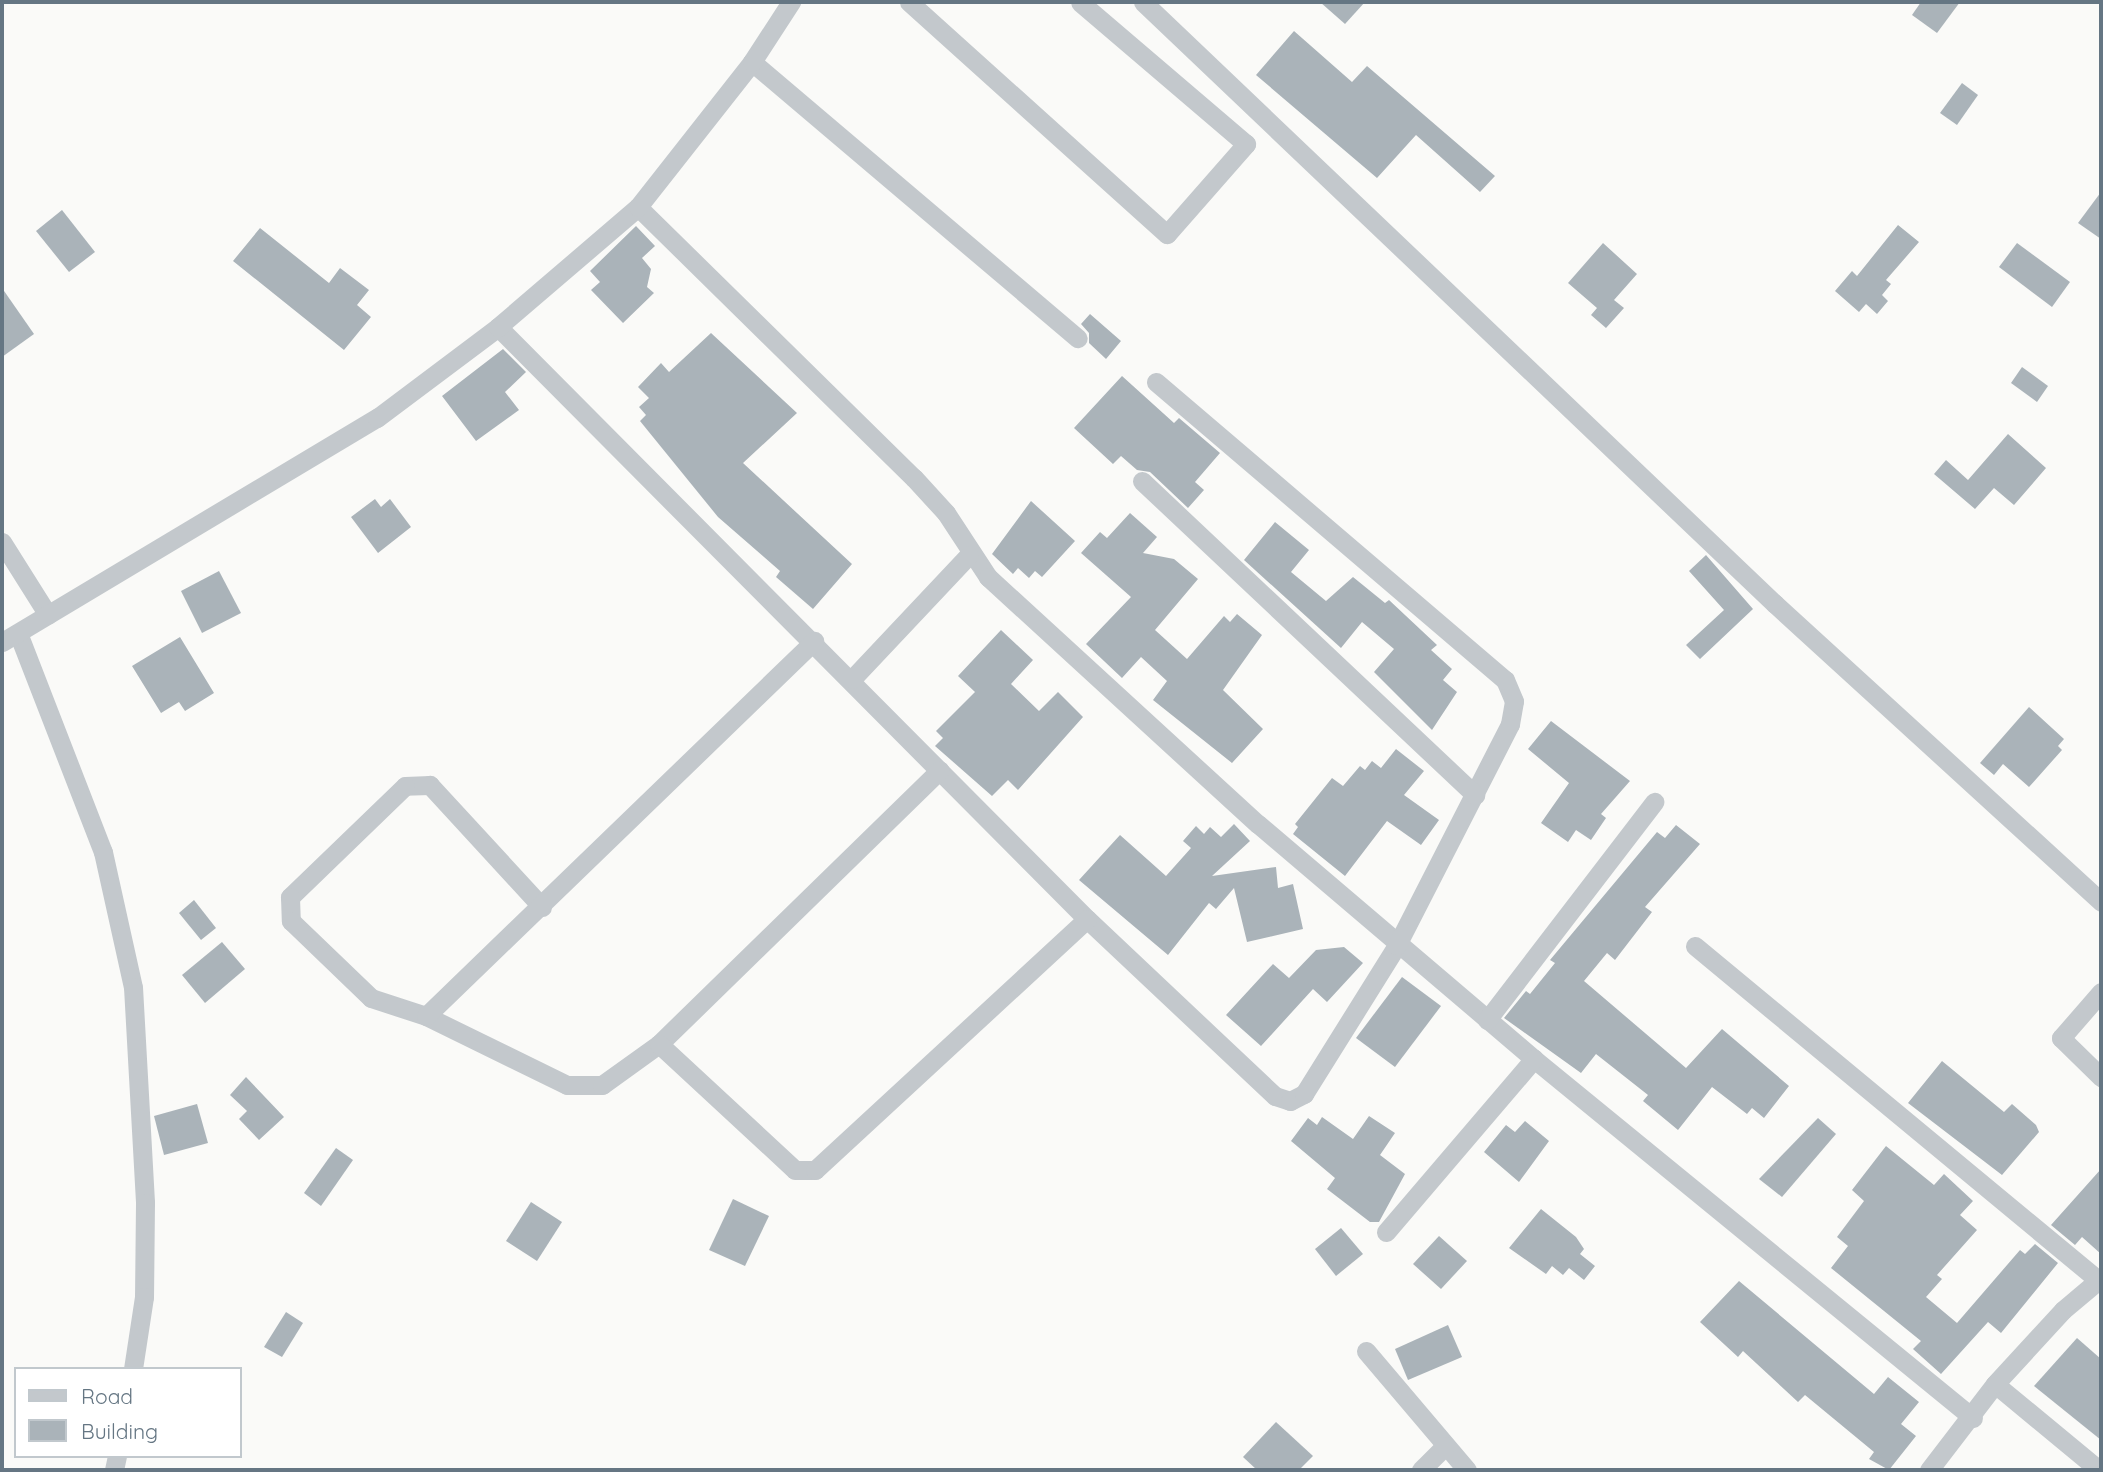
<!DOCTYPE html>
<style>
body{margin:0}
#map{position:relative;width:2103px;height:1472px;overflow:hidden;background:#fafaf8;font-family:Quicksand,sans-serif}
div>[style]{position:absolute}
.building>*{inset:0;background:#aab3b9}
.street>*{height:19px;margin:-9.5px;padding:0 9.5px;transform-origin:9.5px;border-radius:9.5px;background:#c3c8cc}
span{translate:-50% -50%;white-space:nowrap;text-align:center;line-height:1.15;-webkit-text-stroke:7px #fff;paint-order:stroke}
.frame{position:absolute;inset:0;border:4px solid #657683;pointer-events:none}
.legend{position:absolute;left:14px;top:1367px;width:228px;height:91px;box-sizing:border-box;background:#fff;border:2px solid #c1c8cd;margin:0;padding:9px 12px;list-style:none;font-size:21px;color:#657683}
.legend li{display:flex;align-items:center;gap:14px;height:35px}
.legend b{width:35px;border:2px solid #c1c8cd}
</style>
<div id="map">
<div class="building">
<div style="clip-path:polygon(1320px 2px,1365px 2px,1345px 24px)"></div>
<div style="clip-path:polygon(1921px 2px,1960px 2px,1937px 33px,1912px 15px)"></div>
<div style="clip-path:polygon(1294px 31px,1352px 82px,1367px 66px,1495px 176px,1480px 192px,1416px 135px,1377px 178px,1256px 75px)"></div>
<div style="clip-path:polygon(1962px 83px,1978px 95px,1957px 125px,1940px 113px)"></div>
<div style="clip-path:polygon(2101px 192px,2101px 239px,2078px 223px)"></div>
<div style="clip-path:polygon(62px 210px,95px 252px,69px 272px,36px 231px)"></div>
<div style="clip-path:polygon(1898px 225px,1919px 242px,1886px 280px,1891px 284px,1882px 295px,1888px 301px,1877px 314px,1866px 304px,1859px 312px,1835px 291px,1852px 271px,1857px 276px)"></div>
<div style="clip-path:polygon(636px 226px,655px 246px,642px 258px,651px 269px,647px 287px,654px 293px,623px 323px,591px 290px,600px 282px,590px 271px)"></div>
<div style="clip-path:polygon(260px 228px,329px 283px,340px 268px,369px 290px,357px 305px,371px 317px,344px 350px,233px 261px)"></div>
<div style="clip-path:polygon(1603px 243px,1637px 274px,1614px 300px,1624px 308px,1606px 328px,1591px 315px,1597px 308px,1568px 283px)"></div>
<div style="clip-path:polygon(2017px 243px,2070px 282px,2052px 307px,1999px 267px)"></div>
<div style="clip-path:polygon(2px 288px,34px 334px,2px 357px)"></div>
<div style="clip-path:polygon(1090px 314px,1121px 341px,1106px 359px,1089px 343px,1089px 333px,1081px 324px)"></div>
<div style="clip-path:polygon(711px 333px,797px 413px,743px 463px,852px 564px,813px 609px,776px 577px,780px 571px,718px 517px,640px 421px,646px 415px,639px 407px,649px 398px,638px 387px,661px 363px,669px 372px)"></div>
<div style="clip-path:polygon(503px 349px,526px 372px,505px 392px,519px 410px,476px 441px,442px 396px)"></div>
<div style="clip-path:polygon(2022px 367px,2048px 386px,2037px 402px,2011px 383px)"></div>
<div style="clip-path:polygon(1122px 376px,1174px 423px,1179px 418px,1220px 453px,1195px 482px,1204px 490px,1188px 508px,1150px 472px,1137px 470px,1121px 456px,1113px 464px,1074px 428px)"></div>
<div style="clip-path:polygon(2008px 434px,2046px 468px,2014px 505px,1994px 488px,1975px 509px,1934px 474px,1946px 460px,1968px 480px)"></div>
<div style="clip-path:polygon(375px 499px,381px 507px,390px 499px,411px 527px,378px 553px,351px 517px)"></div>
<div style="clip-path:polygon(1031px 501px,1075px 541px,1042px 577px,1035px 571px,1029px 578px,1018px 568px,1013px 574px,992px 554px)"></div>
<div style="clip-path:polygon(1130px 513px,1157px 537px,1143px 553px,1174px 559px,1198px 579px,1155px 630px,1187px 659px,1224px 616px,1230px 622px,1237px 614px,1262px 635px,1223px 690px,1263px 729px,1232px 763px,1153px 700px,1167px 681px,1141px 657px,1122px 678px,1086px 644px,1131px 597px,1081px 553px,1100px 532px,1107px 538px)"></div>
<div style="clip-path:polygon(1275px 522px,1309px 550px,1291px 572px,1326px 601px,1353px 577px,1385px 603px,1389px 600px,1437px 645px,1431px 650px,1452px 669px,1443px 680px,1457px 692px,1432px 730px,1374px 672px,1394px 649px,1362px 622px,1341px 648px,1244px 560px)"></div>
<div style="clip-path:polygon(1706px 555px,1753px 609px,1700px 659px,1686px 645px,1724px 610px,1689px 571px)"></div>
<div style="clip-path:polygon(219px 571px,241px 613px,202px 633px,181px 591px)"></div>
<div style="clip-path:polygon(1001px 630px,1033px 660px,1011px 684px,1039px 711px,1058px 692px,1083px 717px,1018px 790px,1008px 780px,992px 796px,935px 746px,943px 738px,936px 731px,975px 692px,958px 676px)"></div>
<div style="clip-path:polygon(180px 637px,214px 693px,185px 711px,179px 702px,161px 713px,132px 666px)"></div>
<div style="clip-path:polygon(2029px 707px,2064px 739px,2058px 746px,2062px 750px,2029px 787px,2003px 764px,1994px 775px,1980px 763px)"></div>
<div style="clip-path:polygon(1551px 721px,1630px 781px,1601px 814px,1606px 818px,1591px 840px,1576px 830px,1568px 842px,1541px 823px,1569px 783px,1528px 749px)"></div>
<div style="clip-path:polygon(1396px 749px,1424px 771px,1404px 795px,1439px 820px,1421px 845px,1387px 821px,1345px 876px,1293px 834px,1298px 827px,1295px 824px,1332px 778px,1343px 786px,1360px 766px,1365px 770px,1372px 761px,1381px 768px)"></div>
<div style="clip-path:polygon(1234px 824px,1250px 841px,1212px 876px,1276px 867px,1278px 888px,1293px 884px,1303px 929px,1247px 942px,1234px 888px,1216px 909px,1209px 903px,1168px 955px,1079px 880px,1120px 835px,1166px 876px,1191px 848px,1183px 841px,1196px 826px,1204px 834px,1210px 827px,1221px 837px)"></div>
<div style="clip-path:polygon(1676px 825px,1700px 844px,1645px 907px,1652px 912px,1615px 960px,1607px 953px,1584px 981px,1686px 1068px,1722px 1029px,1789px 1086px,1764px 1118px,1752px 1108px,1747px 1114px,1712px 1087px,1678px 1130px,1643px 1101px,1648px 1095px,1596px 1054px,1581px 1073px,1504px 1018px,1526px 991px,1530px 994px,1555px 963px,1550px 960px,1657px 832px,1665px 838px)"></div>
<div style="clip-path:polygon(194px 900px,216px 928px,201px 940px,179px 913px)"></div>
<div style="clip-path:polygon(222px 942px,245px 969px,205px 1003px,182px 975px)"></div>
<div style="clip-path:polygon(1344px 947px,1363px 963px,1327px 1002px,1313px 989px,1261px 1046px,1226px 1015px,1273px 964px,1289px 978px,1316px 950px)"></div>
<div style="clip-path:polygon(1402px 977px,1441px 1006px,1395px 1067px,1356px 1038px)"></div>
<div style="clip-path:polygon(1942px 1061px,2004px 1112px,2012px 1104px,2036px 1125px,2039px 1132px,2002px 1175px,1908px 1103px)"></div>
<div style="clip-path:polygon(246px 1077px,284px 1117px,259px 1140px,239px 1119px,247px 1111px,230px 1095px)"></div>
<div style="clip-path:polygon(197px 1104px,208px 1143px,164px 1155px,154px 1116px)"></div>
<div style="clip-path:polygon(1369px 1116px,1395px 1133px,1380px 1155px,1405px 1174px,1379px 1222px,1370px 1222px,1327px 1189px,1335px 1178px,1291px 1141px,1308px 1118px,1317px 1125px,1322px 1117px,1353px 1139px)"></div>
<div style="clip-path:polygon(1818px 1118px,1836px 1134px,1782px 1197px,1759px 1179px)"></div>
<div style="clip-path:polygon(1525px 1121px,1549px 1141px,1519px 1182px,1484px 1152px,1506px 1125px,1515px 1132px)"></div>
<div style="clip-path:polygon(1886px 1146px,1934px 1185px,1944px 1174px,1973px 1201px,1960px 1215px,1977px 1230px,1937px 1275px,1942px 1279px,1926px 1297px,1957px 1323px,2020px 1250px,2025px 1254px,2035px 1244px,2058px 1263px,2001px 1333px,1988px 1322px,1941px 1374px,1913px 1349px,1921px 1341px,1831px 1268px,1848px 1246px,1837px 1237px,1864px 1201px,1852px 1190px)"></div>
<div style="clip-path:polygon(336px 1148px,353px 1160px,321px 1206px,304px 1193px)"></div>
<div style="clip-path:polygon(2101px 1169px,2101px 1254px,2082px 1237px,2075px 1245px,2051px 1225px)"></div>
<div style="clip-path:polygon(733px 1199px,769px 1216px,745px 1266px,709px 1250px)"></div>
<div style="clip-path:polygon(531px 1202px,562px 1222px,537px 1261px,506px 1241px)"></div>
<div style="clip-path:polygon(1541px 1209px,1576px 1237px,1584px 1249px,1580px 1254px,1595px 1266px,1584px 1280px,1569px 1268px,1563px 1275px,1552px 1266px,1546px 1274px,1509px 1248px)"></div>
<div style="clip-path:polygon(1341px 1228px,1363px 1254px,1336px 1276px,1315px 1249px)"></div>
<div style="clip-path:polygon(1439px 1236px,1467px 1261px,1441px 1289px,1413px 1264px)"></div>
<div style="clip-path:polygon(1739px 1281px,1874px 1394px,1888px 1377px,1919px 1402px,1901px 1424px,1916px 1436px,1889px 1470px,1869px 1459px,1874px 1452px,1805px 1395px,1798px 1402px,1743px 1351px,1738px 1357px,1700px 1322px)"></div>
<div style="clip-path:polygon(286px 1312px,303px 1323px,282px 1357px,264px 1347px)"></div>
<div style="clip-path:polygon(1448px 1325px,1462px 1357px,1408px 1380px,1395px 1349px)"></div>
<div style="clip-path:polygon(2077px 1338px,2101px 1359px,2101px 1440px,2034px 1386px)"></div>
<div style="clip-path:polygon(1276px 1422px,1313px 1456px,1299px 1470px,1257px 1470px,1243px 1457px)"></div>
</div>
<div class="street">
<div style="left:909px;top:2px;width:347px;rotate:42deg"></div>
<div style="left:1167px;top:234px;width:120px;rotate:-48.7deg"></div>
<div style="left:1246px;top:144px;width:218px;rotate:-139.5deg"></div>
<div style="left:1143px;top:2px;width:873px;rotate:43.61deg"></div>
<div style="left:1775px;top:604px;width:442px;rotate:42.4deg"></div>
<div style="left:752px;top:62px;width:427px;rotate:40.3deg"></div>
<div style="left:638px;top:207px;width:387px;rotate:44.5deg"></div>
<div style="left:914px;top:478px;width:47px;rotate:47.6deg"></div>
<div style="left:946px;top:513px;width:77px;rotate:56.7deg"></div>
<div style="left:988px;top:577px;width:366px;rotate:42.5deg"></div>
<div style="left:1258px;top:824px;width:362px;rotate:40.4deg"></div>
<div style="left:1534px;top:1059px;width:567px;rotate:39.28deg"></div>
<div style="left:498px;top:327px;width:835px;rotate:45.15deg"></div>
<div style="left:1087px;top:919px;width:258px;rotate:43.3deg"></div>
<div style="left:1275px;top:1096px;width:16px;rotate:18deg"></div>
<div style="left:1290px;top:1101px;width:16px;rotate:-27deg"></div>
<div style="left:1304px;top:1094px;width:176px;rotate:-58deg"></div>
<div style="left:1397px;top:945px;width:248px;rotate:-62.9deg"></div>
<div style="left:1510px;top:724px;width:23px;rotate:-80deg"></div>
<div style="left:1514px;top:701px;width:23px;rotate:-113deg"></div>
<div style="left:1505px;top:680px;width:459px;rotate:-139.5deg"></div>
<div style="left:1142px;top:481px;width:458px;rotate:43.3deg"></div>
<div style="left:2px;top:542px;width:86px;rotate:57.8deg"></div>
<div style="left:18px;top:633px;width:235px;rotate:68.8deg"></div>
<div style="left:103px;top:852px;width:138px;rotate:77.5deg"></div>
<div style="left:133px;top:987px;width:216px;rotate:86.8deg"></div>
<div style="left:145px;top:1203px;width:94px;rotate:90.6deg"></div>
<div style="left:144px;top:1297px;width:73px;rotate:98.7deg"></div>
<div style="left:2px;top:642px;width:437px;rotate:-30.9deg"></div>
<div style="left:377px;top:418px;width:151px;rotate:-36.9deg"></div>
<div style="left:498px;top:327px;width:184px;rotate:-40.6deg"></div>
<div style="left:638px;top:207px;width:184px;rotate:-51.8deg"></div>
<div style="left:752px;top:62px;width:72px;rotate:-57deg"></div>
<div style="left:852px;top:679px;width:170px;rotate:-46.7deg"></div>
<div style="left:542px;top:907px;width:166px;rotate:-132.6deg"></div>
<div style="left:430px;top:785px;width:25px;rotate:178deg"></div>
<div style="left:405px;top:786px;width:160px;rotate:136deg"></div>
<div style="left:290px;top:897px;width:24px;rotate:88deg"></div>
<div style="left:291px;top:921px;width:111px;rotate:43.9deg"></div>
<div style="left:371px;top:998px;width:58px;rotate:18.1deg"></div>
<div style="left:426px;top:1016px;width:157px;rotate:26.1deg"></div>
<div style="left:567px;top:1085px;width:35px"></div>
<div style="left:602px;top:1085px;width:70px;rotate:-35.7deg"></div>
<div style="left:659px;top:1044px;width:392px;rotate:-44.3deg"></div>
<div style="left:1695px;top:946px;width:523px;rotate:39.65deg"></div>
<div style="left:2101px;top:992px;width:61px;rotate:131deg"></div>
<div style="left:2061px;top:1038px;width:56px;rotate:44.3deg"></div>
<div style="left:426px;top:1016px;width:540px;rotate:-44.02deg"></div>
<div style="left:1487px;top:1020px;width:275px;rotate:-52.5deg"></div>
<div style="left:659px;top:1044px;width:185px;rotate:42.8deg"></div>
<div style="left:795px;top:1170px;width:20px"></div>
<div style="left:815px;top:1170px;width:370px;rotate:-42.7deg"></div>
<div style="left:1386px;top:1232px;width:228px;rotate:-49.5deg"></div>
<div style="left:1366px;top:1351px;width:156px;rotate:49.7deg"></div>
<div style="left:1995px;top:1384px;width:135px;rotate:39.6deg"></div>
<div style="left:114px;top:1470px;width:14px;rotate:-78deg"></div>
<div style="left:1421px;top:1470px;width:34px;rotate:-45deg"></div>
<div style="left:1929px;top:1470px;width:108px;rotate:-52.5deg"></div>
<div style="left:1995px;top:1384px;width:100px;rotate:-47.4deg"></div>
<div style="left:2063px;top:1310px;width:50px;rotate:-40.1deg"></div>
</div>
<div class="frame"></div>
<ul class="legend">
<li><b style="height:9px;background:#c3c8cc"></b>Road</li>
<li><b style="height:19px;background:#aab3b9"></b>Building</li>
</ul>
</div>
